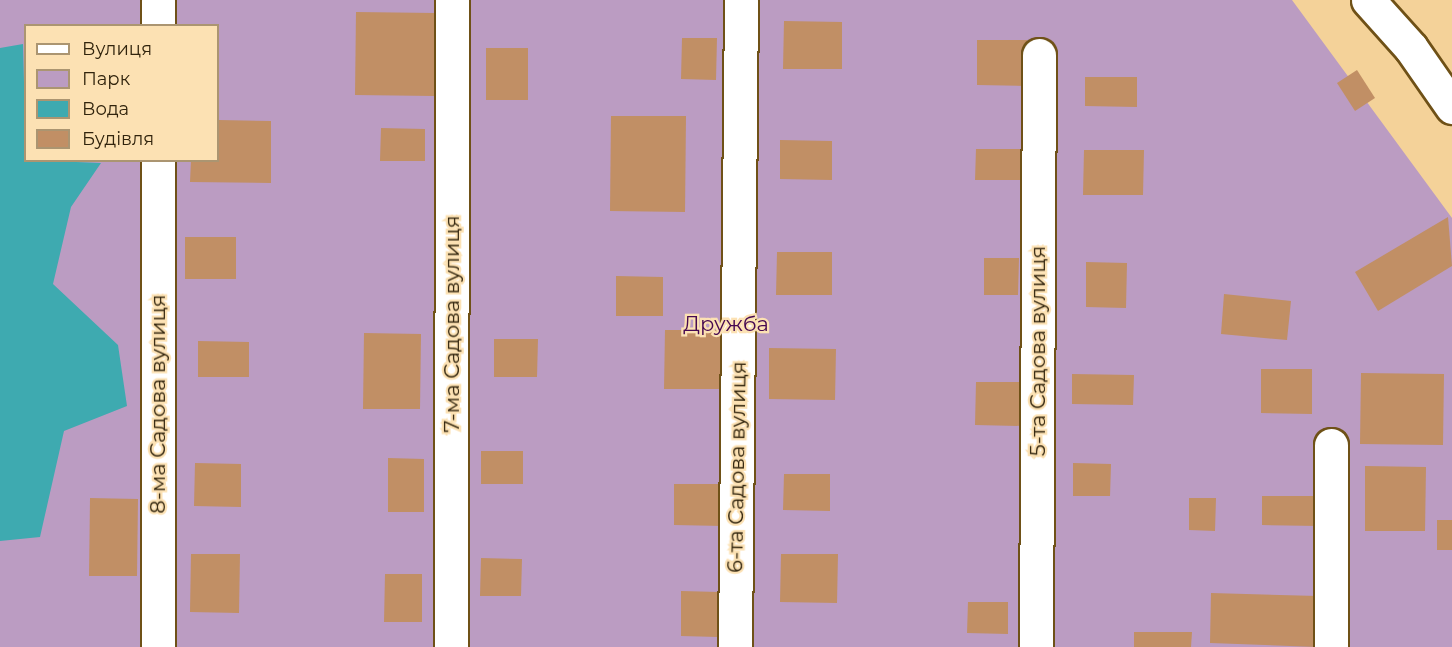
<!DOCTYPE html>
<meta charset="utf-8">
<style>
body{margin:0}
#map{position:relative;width:1452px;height:647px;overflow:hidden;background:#f4d299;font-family:Montserrat,sans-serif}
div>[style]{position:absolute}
.green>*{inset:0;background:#bb9cc2}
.water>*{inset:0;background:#3eaab0}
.building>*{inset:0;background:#c18f65}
.roads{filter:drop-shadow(2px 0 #6f5117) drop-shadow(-2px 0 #6f5117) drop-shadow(0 2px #6f5117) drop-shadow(0 -2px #6f5117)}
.street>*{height:33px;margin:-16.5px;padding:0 16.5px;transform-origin:16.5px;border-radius:16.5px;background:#fff}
span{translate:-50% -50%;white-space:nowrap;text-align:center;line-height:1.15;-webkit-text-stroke:4.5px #fce1b3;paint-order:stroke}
.street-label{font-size:21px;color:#31240d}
.park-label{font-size:21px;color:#460951}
.legend{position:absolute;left:24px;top:24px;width:195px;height:138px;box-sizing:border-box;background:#fce1b3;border:2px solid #ab9571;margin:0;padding:8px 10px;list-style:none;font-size:18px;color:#31240d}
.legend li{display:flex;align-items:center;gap:12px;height:30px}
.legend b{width:30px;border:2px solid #ab9571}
</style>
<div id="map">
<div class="green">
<div style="clip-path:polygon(evenodd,0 0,1292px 0,1452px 218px,1452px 647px,0 647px,0 0,26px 26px,218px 26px,218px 160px,26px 160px,26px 26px)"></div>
</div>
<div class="water">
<div style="clip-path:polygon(23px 44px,26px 160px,101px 163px,71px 207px,53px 284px,118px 345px,127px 406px,64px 431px,40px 537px,0 541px,0 48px)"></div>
</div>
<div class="building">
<div style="clip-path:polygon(356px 12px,435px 13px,434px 96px,355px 95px)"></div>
<div style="clip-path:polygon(784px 21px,842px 22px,842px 69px,783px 69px)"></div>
<div style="clip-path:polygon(682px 38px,717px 38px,716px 80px,681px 79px)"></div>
<div style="clip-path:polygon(977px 40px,1027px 40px,1027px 86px,977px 85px)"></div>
<div style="clip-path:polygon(486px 48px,528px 48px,528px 100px,486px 100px)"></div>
<div style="clip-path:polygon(1357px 70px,1375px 98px,1355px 111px,1337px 83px)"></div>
<div style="clip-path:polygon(1085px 77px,1137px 77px,1137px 107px,1085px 106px)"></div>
<div style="clip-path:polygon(611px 116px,686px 116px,685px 212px,610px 211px)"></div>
<div style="clip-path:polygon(218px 120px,271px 121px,271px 183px,190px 182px,191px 160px,218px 160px)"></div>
<div style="clip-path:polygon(381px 128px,425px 129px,425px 161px,380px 161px)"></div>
<div style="clip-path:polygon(780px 140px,832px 141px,832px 180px,780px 179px)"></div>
<div style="clip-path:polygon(976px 149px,1021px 149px,1021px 180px,975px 180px)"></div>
<div style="clip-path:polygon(1084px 150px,1144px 150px,1143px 195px,1083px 195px)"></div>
<div style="clip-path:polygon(1448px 217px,1452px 266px,1378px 311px,1355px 272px)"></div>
<div style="clip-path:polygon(185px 237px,236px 237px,236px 279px,185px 279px)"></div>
<div style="clip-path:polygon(777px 252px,832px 252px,832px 295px,776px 295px)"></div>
<div style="clip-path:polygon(984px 258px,1019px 258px,1018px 295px,984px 295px)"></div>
<div style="clip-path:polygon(1086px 262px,1127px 263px,1126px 308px,1086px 307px)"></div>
<div style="clip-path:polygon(616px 276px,663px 277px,663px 316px,616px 316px)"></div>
<div style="clip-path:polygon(1224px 294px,1291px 301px,1287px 340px,1221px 334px)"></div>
<div style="clip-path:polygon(665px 330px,731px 330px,730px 389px,664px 389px)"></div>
<div style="clip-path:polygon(364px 333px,421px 334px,420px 409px,363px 409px)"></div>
<div style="clip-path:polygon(494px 339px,538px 339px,537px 377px,494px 377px)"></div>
<div style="clip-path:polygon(198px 341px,249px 342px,249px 377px,198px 377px)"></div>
<div style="clip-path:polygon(769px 348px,836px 349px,835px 400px,769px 399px)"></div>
<div style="clip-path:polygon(1261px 369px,1312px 369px,1312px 414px,1261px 413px)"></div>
<div style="clip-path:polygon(1361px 373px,1444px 374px,1443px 445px,1360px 444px)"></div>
<div style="clip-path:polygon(1072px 374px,1134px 375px,1133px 405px,1072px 404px)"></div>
<div style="clip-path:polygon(976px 382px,1024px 382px,1024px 426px,975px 425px)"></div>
<div style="clip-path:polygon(481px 451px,523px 451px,523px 484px,481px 484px)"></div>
<div style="clip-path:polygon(388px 458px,424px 459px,424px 512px,388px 512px)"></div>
<div style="clip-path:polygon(195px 463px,241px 464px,241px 507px,194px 506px)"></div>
<div style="clip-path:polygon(1073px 463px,1111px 464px,1110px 496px,1073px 496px)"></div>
<div style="clip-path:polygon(1365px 466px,1426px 467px,1425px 531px,1365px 531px)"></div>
<div style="clip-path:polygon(784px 474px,830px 474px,830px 511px,783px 510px)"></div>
<div style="clip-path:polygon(674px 484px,723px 484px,723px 526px,674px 525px)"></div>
<div style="clip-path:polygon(1262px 496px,1320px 496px,1319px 526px,1262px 525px)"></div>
<div style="clip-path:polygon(90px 498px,138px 499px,137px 576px,89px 576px)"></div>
<div style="clip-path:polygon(1189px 498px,1216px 498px,1215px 531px,1189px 530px)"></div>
<div style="clip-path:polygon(1437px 520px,1452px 520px,1452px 550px,1437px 550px)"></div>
<div style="clip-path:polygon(191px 554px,240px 554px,239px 613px,190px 612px)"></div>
<div style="clip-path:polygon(781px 554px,838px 554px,837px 603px,780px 602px)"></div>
<div style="clip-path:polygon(481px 558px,522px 559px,521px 596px,480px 596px)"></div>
<div style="clip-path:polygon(385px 574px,422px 574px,422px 622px,384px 622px)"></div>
<div style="clip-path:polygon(681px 591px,719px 592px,718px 637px,681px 636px)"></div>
<div style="clip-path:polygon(1211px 593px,1318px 596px,1317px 647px,1210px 643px)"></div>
<div style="clip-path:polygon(968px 602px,1008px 602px,1008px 634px,967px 633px)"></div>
<div style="clip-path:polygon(1134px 632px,1192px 632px,1191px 647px,1134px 647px)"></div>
</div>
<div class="roads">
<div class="street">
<div style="left:1368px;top:0;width:64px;rotate:48.1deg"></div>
<div style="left:1411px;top:48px;width:72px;rotate:55.2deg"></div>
<div style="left:158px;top:26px;width:26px;rotate:-90deg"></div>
<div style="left:158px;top:647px;width:487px;rotate:-90deg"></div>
<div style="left:451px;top:647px;width:647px;rotate:-89.91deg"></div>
<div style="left:735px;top:647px;width:647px;rotate:-89.47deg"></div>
<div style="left:1036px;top:647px;width:592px;rotate:-89.71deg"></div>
<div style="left:1331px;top:647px;width:202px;rotate:-90deg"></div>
</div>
</div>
<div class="street-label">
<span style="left:452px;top:324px;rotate:-90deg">7-ма Садова вулиця</span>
<span style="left:1038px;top:351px;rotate:-90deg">5-та Садова вулиця</span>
<span style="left:158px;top:404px;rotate:-90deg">8-ма Садова вулиця</span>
<span style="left:737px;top:467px;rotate:-89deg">6-та Садова вулиця</span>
</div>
<div class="park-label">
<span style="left:726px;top:324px">Дружба</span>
</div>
<ul class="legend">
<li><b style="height:8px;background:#fff"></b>Вулиця</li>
<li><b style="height:16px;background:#bb9cc2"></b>Парк</li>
<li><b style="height:16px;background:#3eaab0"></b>Вода</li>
<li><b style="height:16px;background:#c18f65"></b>Будівля</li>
</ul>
</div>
